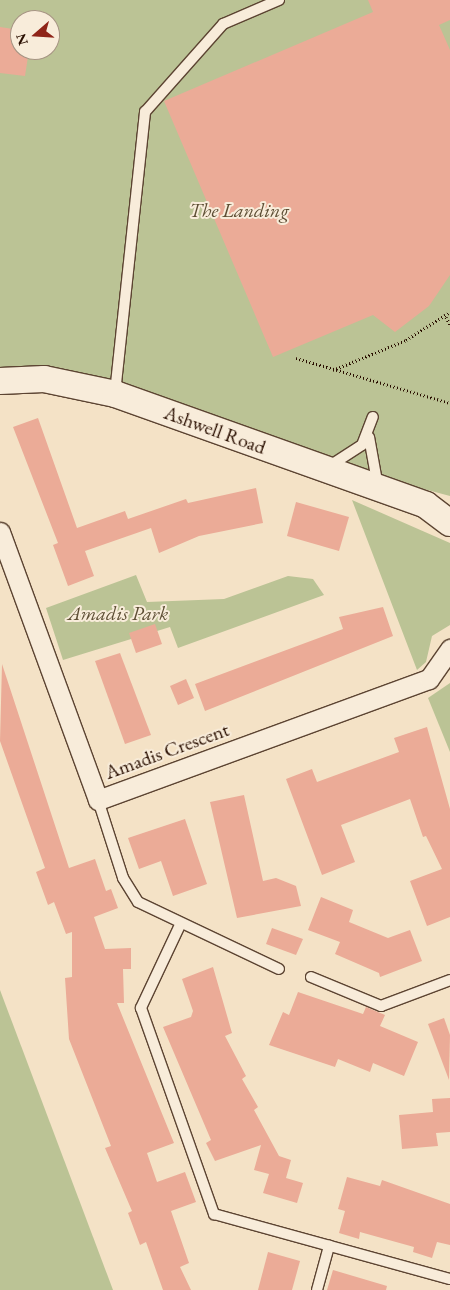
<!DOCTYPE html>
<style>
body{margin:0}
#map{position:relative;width:450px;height:1290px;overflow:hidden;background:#f4e2c6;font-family:"EB Garamond",serif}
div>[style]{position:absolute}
.green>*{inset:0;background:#bbc395}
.building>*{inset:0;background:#ebab97}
.path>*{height:3px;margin-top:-1.5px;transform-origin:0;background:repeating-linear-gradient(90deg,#2a0f00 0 1px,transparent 0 3.5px)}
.roads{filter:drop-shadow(1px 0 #5c4432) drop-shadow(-1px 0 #5c4432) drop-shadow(0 1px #5c4432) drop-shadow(0 -1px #5c4432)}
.lane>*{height:10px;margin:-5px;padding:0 5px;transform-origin:5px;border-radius:5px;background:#f8ecda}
.street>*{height:19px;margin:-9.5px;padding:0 9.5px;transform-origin:9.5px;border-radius:9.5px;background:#f8ecda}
.secondary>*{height:26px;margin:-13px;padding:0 13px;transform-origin:13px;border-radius:13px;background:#f8ecda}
span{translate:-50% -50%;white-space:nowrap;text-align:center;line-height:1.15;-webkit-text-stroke:4px #f8ecda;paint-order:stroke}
.park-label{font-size:20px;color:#5d4e34;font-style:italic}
.street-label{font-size:20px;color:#2a0f00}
.north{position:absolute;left:10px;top:10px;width:50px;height:50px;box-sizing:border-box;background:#f8ecda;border:1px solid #a69483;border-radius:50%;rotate:251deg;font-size:14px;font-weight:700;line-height:20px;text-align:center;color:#2a0f00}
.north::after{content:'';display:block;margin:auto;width:18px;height:22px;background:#8f2418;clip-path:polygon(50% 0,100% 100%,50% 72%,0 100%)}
</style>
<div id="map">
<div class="green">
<div style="clip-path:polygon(evenodd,0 0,450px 0,450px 496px,0 376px,0 0,20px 20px,50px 20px,50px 50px,20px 50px,20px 20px)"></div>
<div style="clip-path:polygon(352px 500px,450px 543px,450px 625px,432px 636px,426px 662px,417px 670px)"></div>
<div style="clip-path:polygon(136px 575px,147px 602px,224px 599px,288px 576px,313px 579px,324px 595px,178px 648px,170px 627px,63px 660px,46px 608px)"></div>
<div style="clip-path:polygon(450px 683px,450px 752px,428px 698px)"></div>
<div style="clip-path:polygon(0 990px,113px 1290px,0 1290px)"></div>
</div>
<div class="building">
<div style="clip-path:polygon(368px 0,450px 0,450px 20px,439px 25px,450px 50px,450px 275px,429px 306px,395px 332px,373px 315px,273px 357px,164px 101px,373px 12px)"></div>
<div style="clip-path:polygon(0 27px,20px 30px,20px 50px,29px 50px,25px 76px,0 73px)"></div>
<div style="clip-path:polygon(38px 418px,77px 528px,125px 511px,128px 519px,186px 499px,188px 503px,256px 488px,263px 523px,199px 536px,159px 553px,151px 528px,85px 551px,94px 576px,68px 586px,53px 545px,58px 543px,13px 427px)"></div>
<div style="clip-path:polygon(296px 502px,349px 517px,339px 551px,287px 536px)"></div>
<div style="clip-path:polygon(383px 607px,393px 636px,205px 711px,195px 684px,343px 629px,339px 617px)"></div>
<div style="clip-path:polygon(155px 624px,162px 644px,136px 653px,129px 633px)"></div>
<div style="clip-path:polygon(120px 653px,151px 735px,125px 744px,95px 661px)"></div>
<div style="clip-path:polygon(2px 664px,69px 868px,95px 859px,106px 891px,111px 889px,118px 908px,94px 917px,105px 949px,131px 948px,131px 969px,123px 969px,124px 1003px,117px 1003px,174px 1143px,147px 1153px,157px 1182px,185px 1172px,196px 1202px,171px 1211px,189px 1263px,180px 1267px,191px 1290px,163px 1290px,146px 1242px,140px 1245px,128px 1213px,132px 1211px,105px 1148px,111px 1146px,69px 1039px,65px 978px,72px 977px,72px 932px,66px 934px,54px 902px,48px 905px,36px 872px,45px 868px,0 741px)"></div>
<div style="clip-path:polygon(186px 679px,194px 698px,178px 705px,170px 686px)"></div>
<div style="clip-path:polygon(427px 727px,450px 809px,450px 917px,427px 926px,410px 881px,442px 869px,426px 836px,423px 837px,410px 799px,341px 825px,355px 862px,322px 875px,286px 779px,312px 769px,317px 782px,399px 752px,394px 738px)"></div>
<div style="clip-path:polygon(244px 795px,263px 881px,276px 878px,296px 886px,301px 906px,237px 918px,210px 802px)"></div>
<div style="clip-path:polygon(185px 819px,207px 884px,173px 896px,161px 861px,139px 869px,128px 838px)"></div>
<div style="clip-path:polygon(321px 897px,353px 910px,349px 922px,388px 938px,410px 930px,422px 961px,380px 977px,379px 973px,335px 954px,340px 942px,308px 930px)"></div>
<div style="clip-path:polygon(272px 928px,303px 939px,296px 955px,266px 944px)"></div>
<div style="clip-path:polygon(213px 967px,232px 1033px,225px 1036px,246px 1076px,242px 1079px,258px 1107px,254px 1110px,279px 1156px,291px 1160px,286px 1178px,303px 1183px,297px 1203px,263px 1193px,269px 1174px,254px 1170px,261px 1145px,215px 1161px,206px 1143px,211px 1140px,163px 1027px,191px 1017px,193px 1011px,182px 979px)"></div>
<div style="clip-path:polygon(298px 992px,363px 1014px,366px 1007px,385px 1015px,380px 1026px,418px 1042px,404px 1076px,373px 1063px,370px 1072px,338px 1059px,335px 1067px,269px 1045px,283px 1012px,289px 1015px)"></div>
<div style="clip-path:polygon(444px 1018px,450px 1035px,449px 1080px,428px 1024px)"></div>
<div style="clip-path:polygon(450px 1098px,450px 1132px,436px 1133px,438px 1146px,402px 1149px,399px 1115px,433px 1112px,432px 1099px)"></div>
<div style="clip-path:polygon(347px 1177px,380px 1186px,382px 1180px,450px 1204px,450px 1245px,437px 1242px,432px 1258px,413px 1252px,414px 1247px,360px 1232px,359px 1239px,339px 1233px,345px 1211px,338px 1209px)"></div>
<div style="clip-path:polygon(268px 1252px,300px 1261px,292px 1290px,258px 1290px)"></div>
<div style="clip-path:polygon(333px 1270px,387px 1286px,386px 1290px,327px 1290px)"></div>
</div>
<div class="path">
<div style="left:446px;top:317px;width:9px;rotate:63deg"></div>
<div style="left:296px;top:358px;width:160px;rotate:16.3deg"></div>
<div style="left:333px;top:370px;width:79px;rotate:-22.3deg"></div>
<div style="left:406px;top:340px;width:52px;rotate:-32.5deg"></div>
</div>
<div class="roads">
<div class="lane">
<div style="left:115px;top:393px;width:283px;rotate:-83.9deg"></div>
<div style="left:145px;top:112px;width:118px;rotate:-48.4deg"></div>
<div style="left:223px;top:24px;width:61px;rotate:-23.2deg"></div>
<div style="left:369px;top:437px;width:51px;rotate:79.8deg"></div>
<div style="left:328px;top:467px;width:40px;rotate:-32.9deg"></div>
<div style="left:362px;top:445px;width:30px;rotate:-69deg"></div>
<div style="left:98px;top:800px;width:82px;rotate:72.2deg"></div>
<div style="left:123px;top:878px;width:28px;rotate:58deg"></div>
<div style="left:138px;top:902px;width:156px;rotate:25.4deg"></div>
<div style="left:180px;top:925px;width:92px;rotate:115.2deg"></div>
<div style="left:141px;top:1008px;width:219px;rotate:70.5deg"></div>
<div style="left:214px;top:1214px;width:245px;rotate:15.4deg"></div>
<div style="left:311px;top:977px;width:76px;rotate:22.5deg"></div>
<div style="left:381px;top:1006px;width:74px;rotate:-20.6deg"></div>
<div style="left:317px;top:1290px;width:46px;rotate:-74.7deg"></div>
</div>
<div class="street">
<div style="left:0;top:532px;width:285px;rotate:69.9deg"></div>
<div style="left:98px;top:800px;width:352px;rotate:-20.1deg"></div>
<div style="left:429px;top:679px;width:37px;rotate:-55deg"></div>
</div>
<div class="secondary">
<div style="left:0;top:381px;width:44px;rotate:-2.6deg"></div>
<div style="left:44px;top:379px;width:73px;rotate:11.9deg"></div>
<div style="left:115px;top:394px;width:330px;rotate:19.6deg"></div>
<div style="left:426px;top:505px;width:30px;rotate:37deg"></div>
</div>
</div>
<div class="park-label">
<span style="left:239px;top:210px">The Landing</span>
<span style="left:118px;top:613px">Amadis Park</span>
</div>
<div class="street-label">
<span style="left:215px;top:430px;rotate:20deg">Ashwell Road</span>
<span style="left:167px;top:751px;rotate:-20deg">Amadis Crescent</span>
</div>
<div class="north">N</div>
</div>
